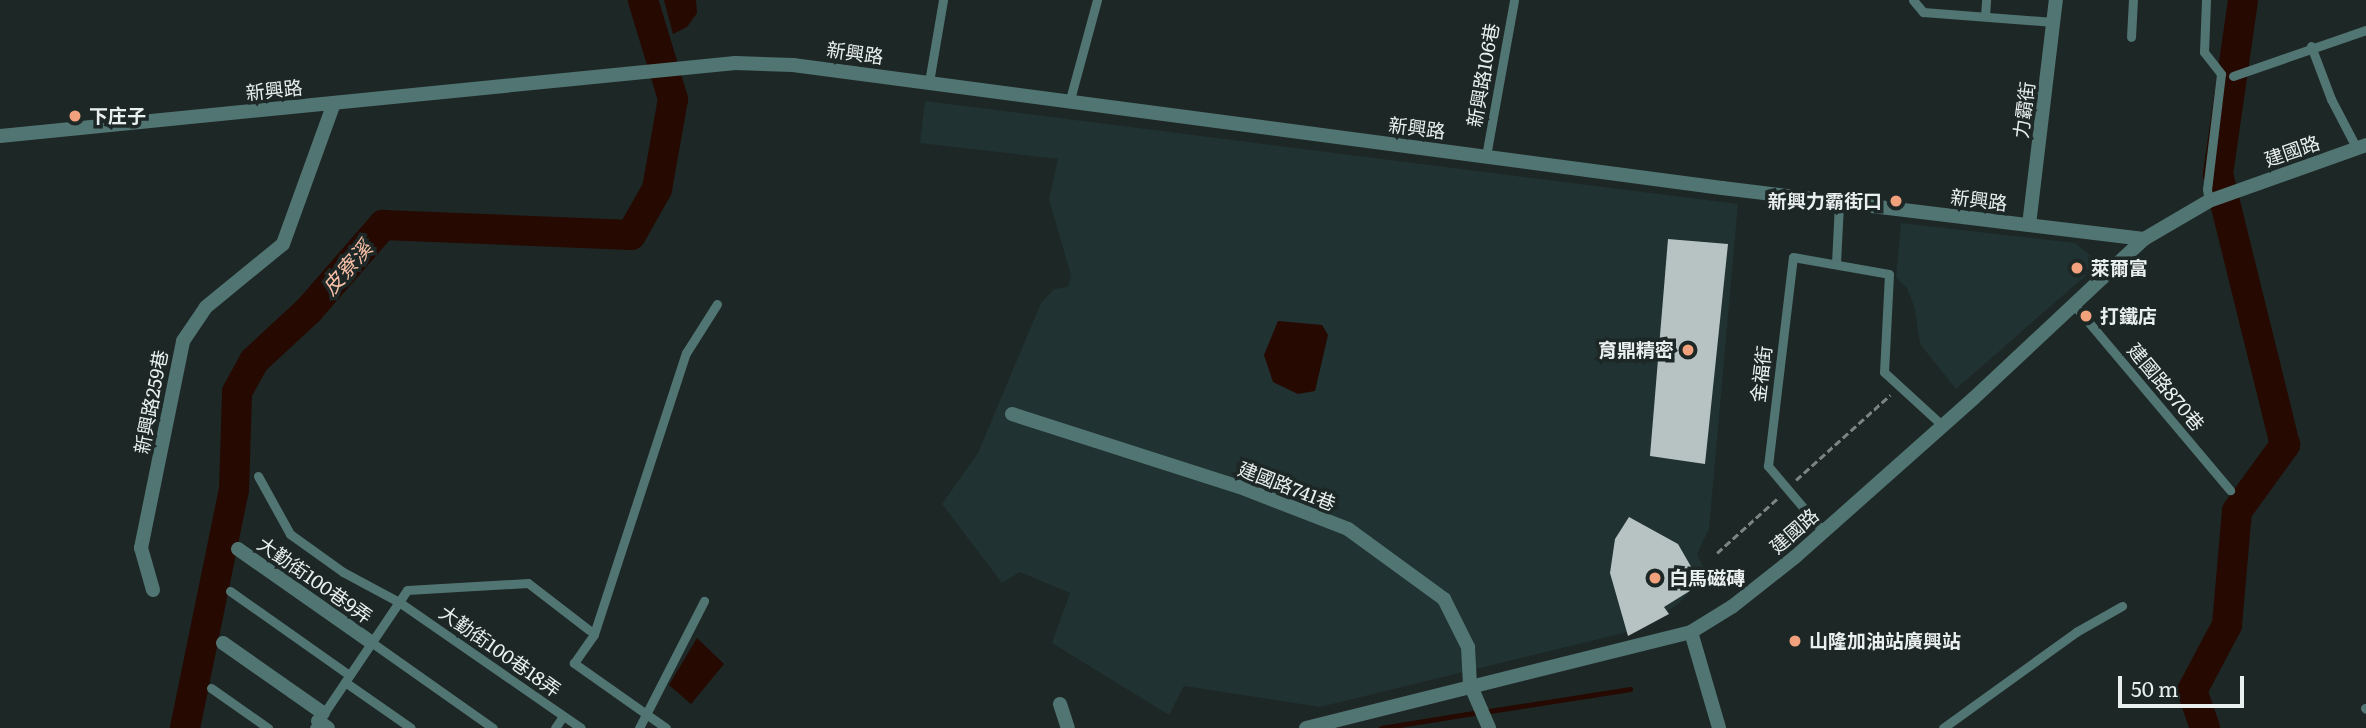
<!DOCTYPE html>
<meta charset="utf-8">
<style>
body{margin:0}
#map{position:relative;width:2366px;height:728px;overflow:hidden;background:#1d2726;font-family:Literata,"Noto Sans TC",serif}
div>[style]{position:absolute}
.built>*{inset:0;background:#203231}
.water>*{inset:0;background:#260900}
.stream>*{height:5px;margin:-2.5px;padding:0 2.5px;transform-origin:2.5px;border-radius:2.5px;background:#260900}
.river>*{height:30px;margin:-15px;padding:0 15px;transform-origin:15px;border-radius:15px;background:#260900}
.building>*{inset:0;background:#b6c3c2}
.path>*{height:2.5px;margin-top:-1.25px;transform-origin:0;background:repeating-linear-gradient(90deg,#7c8483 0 7px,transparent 0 10.5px)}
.service>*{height:9px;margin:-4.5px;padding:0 4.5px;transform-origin:4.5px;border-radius:4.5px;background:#517572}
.minor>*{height:14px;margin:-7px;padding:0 7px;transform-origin:7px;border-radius:7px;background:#517572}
.tertiary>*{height:14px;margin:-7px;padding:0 7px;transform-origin:7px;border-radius:7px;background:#517572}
.dots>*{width:19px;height:19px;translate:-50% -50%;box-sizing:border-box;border:4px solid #1d2726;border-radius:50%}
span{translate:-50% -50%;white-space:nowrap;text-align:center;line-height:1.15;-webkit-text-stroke:7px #1d2726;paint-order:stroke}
.street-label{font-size:19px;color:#e9efef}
.poi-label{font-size:19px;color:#e9efef;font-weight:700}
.left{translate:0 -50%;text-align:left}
.right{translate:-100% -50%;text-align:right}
.water-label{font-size:21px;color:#f7bfa6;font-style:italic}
.scale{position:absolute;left:2118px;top:676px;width:126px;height:32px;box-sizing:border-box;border:4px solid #e9efef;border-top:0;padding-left:9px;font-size:21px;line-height:24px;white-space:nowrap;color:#e9efef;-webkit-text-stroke:5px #1d2726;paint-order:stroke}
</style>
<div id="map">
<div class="built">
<div style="clip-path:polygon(925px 101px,1738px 204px,1709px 529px,1697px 554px,1707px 574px,1679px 603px,1644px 628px,1320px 707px,1184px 686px,1169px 715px,1052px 643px,1070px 593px,1020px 572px,1002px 583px,942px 504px,978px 453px,1041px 303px,1054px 289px,1068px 287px,1071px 275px,1049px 200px,1058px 159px,920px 143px)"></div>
<div style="clip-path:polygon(1901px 223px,2075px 243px,2100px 263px,1956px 389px,1920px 344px,1915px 309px,1907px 288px,1896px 277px)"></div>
</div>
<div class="water">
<div style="clip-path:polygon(664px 0,696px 0,697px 13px,687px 27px,673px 34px)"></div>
<div style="clip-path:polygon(1278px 321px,1322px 325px,1328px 335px,1315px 391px,1298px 394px,1273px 382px,1264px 355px)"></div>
<div style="clip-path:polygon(697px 638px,724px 664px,691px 704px,669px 685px)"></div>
</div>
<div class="stream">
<div style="left:1483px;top:712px;width:149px;rotate:-8.9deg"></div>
<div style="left:1381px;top:728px;width:100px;rotate:-9.2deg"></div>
</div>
<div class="river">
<div style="left:185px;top:728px;width:243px;rotate:-78.4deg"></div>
<div style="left:234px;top:490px;width:98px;rotate:-88.2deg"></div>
<div style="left:237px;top:392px;width:35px;rotate:-61deg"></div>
<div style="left:254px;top:361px;width:75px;rotate:-42.8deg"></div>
<div style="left:309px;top:310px;width:113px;rotate:-49deg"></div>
<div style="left:383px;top:225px;width:248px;rotate:2.3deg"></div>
<div style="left:631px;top:235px;width:53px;rotate:-60.5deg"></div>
<div style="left:657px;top:189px;width:91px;rotate:-79.9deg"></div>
<div style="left:673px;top:99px;width:103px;rotate:-106.9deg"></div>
<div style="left:2205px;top:728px;width:39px;rotate:-109deg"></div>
<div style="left:2192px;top:691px;width:75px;rotate:-62.1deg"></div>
<div style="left:2227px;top:625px;width:114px;rotate:-85deg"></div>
<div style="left:2237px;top:511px;width:82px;rotate:-54deg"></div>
<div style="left:2285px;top:445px;width:279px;rotate:-103.9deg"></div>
<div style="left:2218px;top:174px;width:176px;rotate:-81.8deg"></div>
</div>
<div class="building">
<div style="clip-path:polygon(1668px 239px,1728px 244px,1705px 464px,1650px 456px)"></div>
<div style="clip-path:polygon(1629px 517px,1678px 544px,1701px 584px,1664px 607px,1669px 614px,1628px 636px,1610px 573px,1615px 539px)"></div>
</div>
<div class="path">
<div style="left:1796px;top:480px;width:127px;rotate:-42.1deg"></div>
<div style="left:1717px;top:553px;width:84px;rotate:-42.1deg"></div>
</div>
<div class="service">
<div style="left:1913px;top:0;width:16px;rotate:50deg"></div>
<div style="left:1923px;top:12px;width:131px;rotate:4.4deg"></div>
<div style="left:2206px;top:0;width:52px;rotate:92.2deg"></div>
<div style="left:2204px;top:52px;width:28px;rotate:52deg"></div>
<div style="left:2221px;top:74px;width:116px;rotate:96.9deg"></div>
<div style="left:2207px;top:189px;width:12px;rotate:81deg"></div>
<div style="left:1985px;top:16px;width:16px;rotate:-86deg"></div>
<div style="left:2131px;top:37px;width:37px;rotate:-87deg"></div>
<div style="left:2311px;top:46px;width:57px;rotate:69.3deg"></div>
<div style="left:2331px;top:99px;width:56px;rotate:62.5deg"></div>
<div style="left:2233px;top:76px;width:141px;rotate:-19.1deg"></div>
<div style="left:929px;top:82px;width:83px;rotate:-80.3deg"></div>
<div style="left:1069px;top:103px;width:107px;rotate:-74.8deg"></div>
<div style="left:1486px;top:156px;width:158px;rotate:-79.8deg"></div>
<div style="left:1836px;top:263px;width:60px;rotate:-87.1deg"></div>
<div style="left:2075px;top:306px;width:241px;rotate:49.9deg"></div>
<div style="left:258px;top:476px;width:66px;rotate:61.1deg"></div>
<div style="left:290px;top:534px;width:65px;rotate:35.6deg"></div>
<div style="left:343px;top:572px;width:64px;rotate:28.2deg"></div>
<div style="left:399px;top:602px;width:221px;rotate:34.7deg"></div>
<div style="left:1824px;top:532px;width:87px;rotate:-130.3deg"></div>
<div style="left:1768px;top:466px;width:210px;rotate:-83.2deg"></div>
<div style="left:1793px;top:257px;width:97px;rotate:10deg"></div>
<div style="left:1889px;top:274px;width:98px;rotate:92.9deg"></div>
<div style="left:1884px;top:372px;width:80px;rotate:42.5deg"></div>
<div style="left:230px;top:591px;width:146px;rotate:35.2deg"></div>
<div style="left:371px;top:642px;width:149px;rotate:35.2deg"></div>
<div style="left:345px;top:682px;width:80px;rotate:34.9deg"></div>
<div style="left:211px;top:688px;width:70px;rotate:35.1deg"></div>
<div style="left:2365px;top:708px;width:1px;rotate:45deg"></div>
<div style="left:314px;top:728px;width:166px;rotate:-56deg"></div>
<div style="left:407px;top:590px;width:121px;rotate:-3.3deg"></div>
<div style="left:528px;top:583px;width:77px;rotate:37.6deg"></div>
<div style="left:555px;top:728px;width:14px;rotate:-56deg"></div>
<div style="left:639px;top:728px;width:143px;rotate:-62.9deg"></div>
<div style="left:666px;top:728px;width:113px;rotate:-144.8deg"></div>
<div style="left:574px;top:663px;width:35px;rotate:-55deg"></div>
<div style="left:594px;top:634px;width:296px;rotate:-71.9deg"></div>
<div style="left:686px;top:353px;width:58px;rotate:-57.7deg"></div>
<div style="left:1943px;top:728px;width:164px;rotate:-35.8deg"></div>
<div style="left:2076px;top:632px;width:53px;rotate:-29.5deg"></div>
</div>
<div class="minor">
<div style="left:2029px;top:225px;width:227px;rotate:-83.2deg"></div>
<div style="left:1012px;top:414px;width:245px;rotate:17.8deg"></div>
<div style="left:1245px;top:489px;width:110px;rotate:21.2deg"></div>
<div style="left:1348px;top:529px;width:119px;rotate:36.1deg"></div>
<div style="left:1444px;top:599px;width:54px;rotate:63.4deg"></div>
<div style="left:1468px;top:647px;width:37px;rotate:87deg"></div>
<div style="left:1470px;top:684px;width:48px;rotate:66.6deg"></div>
<div style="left:238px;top:549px;width:162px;rotate:35deg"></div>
<div style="left:153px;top:590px;width:44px;rotate:-105.9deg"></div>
<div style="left:141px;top:548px;width:211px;rotate:-78.5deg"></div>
<div style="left:183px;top:341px;width:41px;rotate:-55.9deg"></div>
<div style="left:206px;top:307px;width:99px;rotate:-39.3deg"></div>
<div style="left:283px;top:244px;width:150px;rotate:-70.1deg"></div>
<div style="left:223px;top:643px;width:122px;rotate:35deg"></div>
<div style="left:1060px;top:704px;width:25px;rotate:72deg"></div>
<div style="left:318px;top:721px;width:12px;rotate:35deg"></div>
</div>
<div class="tertiary">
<div style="left:0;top:136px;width:739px;rotate:-5.67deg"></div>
<div style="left:735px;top:63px;width:58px;rotate:2deg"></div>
<div style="left:793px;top:65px;width:937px;rotate:7.54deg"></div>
<div style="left:1722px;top:188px;width:425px;rotate:6.9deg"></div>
<div style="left:1691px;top:632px;width:100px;rotate:73.7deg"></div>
<div style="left:1306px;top:728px;width:397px;rotate:-14deg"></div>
<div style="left:1691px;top:632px;width:49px;rotate:-31.8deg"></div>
<div style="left:1733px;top:606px;width:79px;rotate:-38.3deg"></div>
<div style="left:1795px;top:557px;width:239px;rotate:-41.6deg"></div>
<div style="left:1974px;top:398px;width:233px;rotate:-43.1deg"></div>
<div style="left:2144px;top:239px;width:75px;rotate:-30.3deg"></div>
<div style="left:2209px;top:201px;width:167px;rotate:-19.6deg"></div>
</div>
<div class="dots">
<div style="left:75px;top:116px;background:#f1a17c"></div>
<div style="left:1896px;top:201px;background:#f1a17c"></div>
<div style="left:2077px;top:268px;background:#f1a17c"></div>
<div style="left:2086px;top:316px;background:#f1a17c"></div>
<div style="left:1688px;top:350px;background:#f1a17c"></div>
<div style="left:1655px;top:578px;background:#f1a17c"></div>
<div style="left:1795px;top:641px;background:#f1a17c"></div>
</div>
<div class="street-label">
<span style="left:855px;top:53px;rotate:8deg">新興路</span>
<span style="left:1483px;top:75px;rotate:-80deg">新興路106巷</span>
<span style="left:274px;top:90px;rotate:-6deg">新興路</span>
<span style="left:2024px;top:110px;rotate:-83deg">力霸街</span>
<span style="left:1417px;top:128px;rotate:7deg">新興路</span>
<span style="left:2292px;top:151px;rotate:-19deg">建國路</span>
<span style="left:1979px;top:200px;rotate:7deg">新興路</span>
<span style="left:1761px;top:374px;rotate:-83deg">金福街</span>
<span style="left:2166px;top:387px;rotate:50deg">建國路870巷</span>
<span style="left:151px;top:402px;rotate:-79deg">新興路259巷</span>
<span style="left:1287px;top:486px;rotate:21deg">建國路741巷</span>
<span style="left:1794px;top:531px;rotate:-41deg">建國路</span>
<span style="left:315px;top:580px;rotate:35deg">大勤街100巷9弄</span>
<span style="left:500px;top:651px;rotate:35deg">大勤街100巷18弄</span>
</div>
<div class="poi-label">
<span class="left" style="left:89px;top:116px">下庄子</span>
<span class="right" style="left:1882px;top:201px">新興力霸街口</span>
<span class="left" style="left:2091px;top:268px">萊爾富</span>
<span class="left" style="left:2100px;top:316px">打鐵店</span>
<span class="right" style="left:1674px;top:350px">育鼎精密</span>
<span class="left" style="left:1669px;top:578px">白馬磁磚</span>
<span class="left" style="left:1809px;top:641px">山隆加油站廣興站</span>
</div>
<div class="water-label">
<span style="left:346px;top:267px;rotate:-49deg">皮寮溪</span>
</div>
<div class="scale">50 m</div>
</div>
